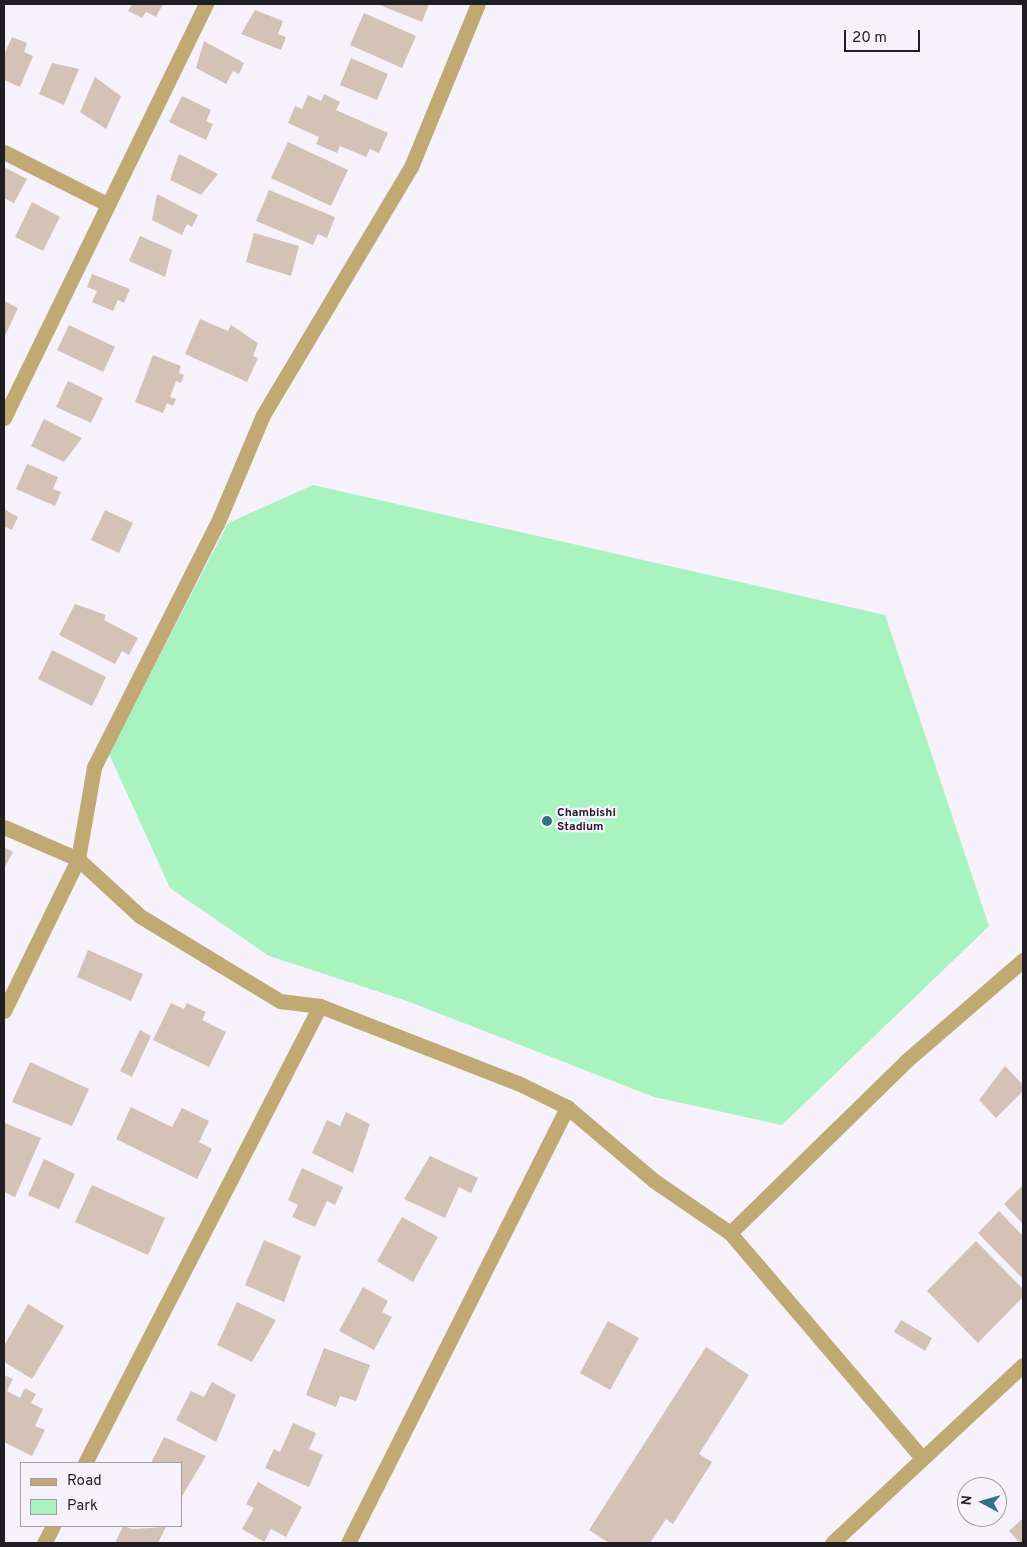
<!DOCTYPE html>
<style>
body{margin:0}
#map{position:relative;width:1027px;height:1547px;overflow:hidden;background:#f7f1fc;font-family:Overpass,sans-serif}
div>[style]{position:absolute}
.green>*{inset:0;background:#a9f3c1}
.building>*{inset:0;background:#d5c2b6}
.street>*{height:15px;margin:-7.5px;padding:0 7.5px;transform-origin:7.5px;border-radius:7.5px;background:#c0a973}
.dots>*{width:14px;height:14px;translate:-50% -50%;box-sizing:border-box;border:2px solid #f7f1fc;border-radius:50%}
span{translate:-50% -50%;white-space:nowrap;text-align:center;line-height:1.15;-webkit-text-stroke:4.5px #f7f1fc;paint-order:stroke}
.poi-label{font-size:12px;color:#201d23;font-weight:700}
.left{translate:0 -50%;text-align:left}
.frame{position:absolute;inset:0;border:5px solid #201d23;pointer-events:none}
.legend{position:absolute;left:20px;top:1462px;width:162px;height:65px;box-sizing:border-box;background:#f7f1fc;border:1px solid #a19ca5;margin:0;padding:6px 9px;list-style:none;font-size:15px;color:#201d23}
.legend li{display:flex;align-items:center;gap:10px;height:25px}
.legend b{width:25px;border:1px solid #a19ca5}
.north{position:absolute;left:957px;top:1477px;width:50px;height:50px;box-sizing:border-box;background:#f7f1fc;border:1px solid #a19ca5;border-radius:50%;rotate:276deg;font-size:14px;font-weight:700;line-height:20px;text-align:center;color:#201d23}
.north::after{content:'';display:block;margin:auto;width:18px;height:22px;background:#2d767d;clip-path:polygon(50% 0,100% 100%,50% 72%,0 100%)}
.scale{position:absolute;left:844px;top:30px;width:76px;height:22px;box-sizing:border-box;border:2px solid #201d23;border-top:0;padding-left:6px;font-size:15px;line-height:18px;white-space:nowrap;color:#201d23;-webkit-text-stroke:4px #f7f1fc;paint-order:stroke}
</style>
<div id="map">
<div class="green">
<div style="clip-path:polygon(313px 485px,885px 615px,989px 926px,782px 1125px,654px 1097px,407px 1001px,269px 956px,170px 888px,109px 754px,228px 523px)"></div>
</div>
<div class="building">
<div style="clip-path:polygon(132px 4px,163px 4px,156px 17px,146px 12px,142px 18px,128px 11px)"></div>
<div style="clip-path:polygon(377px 4px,429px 4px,422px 22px)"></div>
<div style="clip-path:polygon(255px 10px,283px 21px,278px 34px,286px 37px,281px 50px,241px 34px)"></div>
<div style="clip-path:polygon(364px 13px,416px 36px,402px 68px,350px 45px)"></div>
<div style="clip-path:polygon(12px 37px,27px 43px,24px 52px,33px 56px,20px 87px,4px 80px,4px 55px)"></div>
<div style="clip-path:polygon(204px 41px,244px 63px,239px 74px,233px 71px,226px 84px,196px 68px)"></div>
<div style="clip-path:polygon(351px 58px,388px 74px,377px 100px,340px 85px)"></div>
<div style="clip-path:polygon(52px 63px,79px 69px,64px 105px,39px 94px)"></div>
<div style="clip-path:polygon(95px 77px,121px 96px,106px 129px,80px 112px)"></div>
<div style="clip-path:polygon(324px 94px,340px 102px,336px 110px,388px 133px,379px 153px,370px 149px,366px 157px,340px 146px,337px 153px,316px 144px,319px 137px,288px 123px,295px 106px,302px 109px,308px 95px,321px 101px)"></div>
<div style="clip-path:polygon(182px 96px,211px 110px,206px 121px,213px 124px,206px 140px,169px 122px)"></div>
<div style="clip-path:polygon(288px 142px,348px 170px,331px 206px,271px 178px)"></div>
<div style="clip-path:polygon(179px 154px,218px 174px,201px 195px,170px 180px)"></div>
<div style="clip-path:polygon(4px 167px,27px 179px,14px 203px,4px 198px)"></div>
<div style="clip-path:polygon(269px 190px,335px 217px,327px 238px,318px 234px,313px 245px,256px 221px)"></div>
<div style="clip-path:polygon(157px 194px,198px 215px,192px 227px,187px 224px,182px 235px,152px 220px)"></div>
<div style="clip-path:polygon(32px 202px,60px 217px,43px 251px,15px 237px)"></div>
<div style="clip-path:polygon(254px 233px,299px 246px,291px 276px,246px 262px)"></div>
<div style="clip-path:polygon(140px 236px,172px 250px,165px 277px,129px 261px)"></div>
<div style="clip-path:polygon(92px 274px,130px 289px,124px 303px,118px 300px,113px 311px,92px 302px,97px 291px,87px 287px)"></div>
<div style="clip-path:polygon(4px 301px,18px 308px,4px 338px)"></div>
<div style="clip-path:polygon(200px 319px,228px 331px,231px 325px,258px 343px,253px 356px,258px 358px,247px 382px,185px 354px)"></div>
<div style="clip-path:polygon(69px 325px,115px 347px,103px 372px,57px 350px)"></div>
<div style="clip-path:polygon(153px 355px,181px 366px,179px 373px,184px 375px,181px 383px,176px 381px,170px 397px,176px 399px,173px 406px,167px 403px,163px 413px,135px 402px)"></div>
<div style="clip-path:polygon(68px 381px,103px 398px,91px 423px,56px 407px)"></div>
<div style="clip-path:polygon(44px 419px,82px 438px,64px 462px,31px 446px)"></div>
<div style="clip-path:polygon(27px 464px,58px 477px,53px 489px,61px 492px,55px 506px,16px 489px)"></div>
<div style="clip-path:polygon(4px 509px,18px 517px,12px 530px,6px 527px,4px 530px)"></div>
<div style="clip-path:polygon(105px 510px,133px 523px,119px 553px,91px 540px)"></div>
<div style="clip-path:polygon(75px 604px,106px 615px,104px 620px,138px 638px,129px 655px,122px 651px,115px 664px,59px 635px)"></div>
<div style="clip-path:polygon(52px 650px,106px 677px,92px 706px,38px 679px)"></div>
<div style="clip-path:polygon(4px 847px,13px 852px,4px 869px)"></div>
<div style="clip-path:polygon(88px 950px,143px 974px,131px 1001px,77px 977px)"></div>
<div style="clip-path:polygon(171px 1003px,184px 1009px,187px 1003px,206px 1012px,202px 1020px,226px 1032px,209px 1067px,153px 1040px)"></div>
<div style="clip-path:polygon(140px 1030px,151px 1036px,132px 1077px,120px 1071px)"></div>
<div style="clip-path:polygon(30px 1062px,89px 1089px,72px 1126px,12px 1102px)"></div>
<div style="clip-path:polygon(1005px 1066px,1023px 1085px,1023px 1091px,996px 1118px,979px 1100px)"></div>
<div style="clip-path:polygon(131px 1107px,172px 1127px,182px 1108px,209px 1121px,199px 1142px,212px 1149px,197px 1179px,116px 1139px)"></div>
<div style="clip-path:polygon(346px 1112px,370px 1124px,353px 1173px,312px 1153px,327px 1120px,340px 1126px)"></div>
<div style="clip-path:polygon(5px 1123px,41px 1138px,15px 1197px,4px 1192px)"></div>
<div style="clip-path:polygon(430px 1156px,478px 1178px,471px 1193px,459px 1187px,445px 1218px,404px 1199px)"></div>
<div style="clip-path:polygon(44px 1159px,75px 1174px,59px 1209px,28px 1195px)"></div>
<div style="clip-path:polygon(302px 1168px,343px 1187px,335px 1205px,327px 1201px,315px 1227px,292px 1217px,298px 1205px,288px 1200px)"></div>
<div style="clip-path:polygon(92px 1185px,165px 1218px,148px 1255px,75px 1222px)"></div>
<div style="clip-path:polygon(1023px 1185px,1023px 1224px,1004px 1204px)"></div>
<div style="clip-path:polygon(999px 1211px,1023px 1236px,1023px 1279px,978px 1233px)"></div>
<div style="clip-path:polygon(402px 1217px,438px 1237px,413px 1282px,377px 1261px)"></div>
<div style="clip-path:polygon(264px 1240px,301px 1256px,284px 1302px,245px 1285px)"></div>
<div style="clip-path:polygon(976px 1241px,1023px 1289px,1023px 1297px,978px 1343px,927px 1291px)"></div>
<div style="clip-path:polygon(363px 1287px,388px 1301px,382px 1312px,392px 1317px,374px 1350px,339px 1331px)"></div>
<div style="clip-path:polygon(237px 1302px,276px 1320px,252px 1362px,217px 1345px)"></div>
<div style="clip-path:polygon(28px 1304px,64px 1326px,32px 1379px,4px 1362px,4px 1346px)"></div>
<div style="clip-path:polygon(901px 1320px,932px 1338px,925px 1351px,894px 1332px)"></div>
<div style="clip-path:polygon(608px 1321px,639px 1338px,610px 1390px,580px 1373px)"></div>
<div style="clip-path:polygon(706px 1347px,749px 1375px,699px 1454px,712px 1462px,673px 1524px,666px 1519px,650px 1543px,609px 1543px,589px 1530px)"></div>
<div style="clip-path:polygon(324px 1348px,370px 1365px,356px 1401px,340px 1396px,336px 1407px,306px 1395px)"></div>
<div style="clip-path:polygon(4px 1375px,13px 1379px,7px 1391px,20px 1398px,25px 1388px,36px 1394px,31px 1403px,43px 1409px,35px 1426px,45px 1430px,32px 1456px,4px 1442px)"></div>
<div style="clip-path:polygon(212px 1382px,236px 1395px,216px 1442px,176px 1420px,191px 1391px,204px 1397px)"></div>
<div style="clip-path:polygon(293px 1423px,316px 1433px,309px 1449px,323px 1455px,309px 1487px,265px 1468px,274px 1449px,280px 1452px)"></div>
<div style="clip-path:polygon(164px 1437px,206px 1456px,181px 1498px,181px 1463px,151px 1463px)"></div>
<div style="clip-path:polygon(258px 1482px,302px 1507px,286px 1537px,271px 1529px,264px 1542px,242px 1529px,254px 1508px,246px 1504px)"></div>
<div style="clip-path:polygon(1023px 1518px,1023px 1543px,1020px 1543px,1009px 1531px)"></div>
<div style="clip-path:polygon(123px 1526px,133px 1529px,166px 1527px,158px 1543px,115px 1543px)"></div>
</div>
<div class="street">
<div style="left:4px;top:152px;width:115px;rotate:26.8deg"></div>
<div style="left:4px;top:418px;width:461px;rotate:-64deg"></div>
<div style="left:4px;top:827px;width:81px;rotate:23.4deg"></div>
<div style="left:78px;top:859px;width:84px;rotate:42.6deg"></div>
<div style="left:140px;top:916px;width:164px;rotate:31.3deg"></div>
<div style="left:280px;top:1001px;width:40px;rotate:7.1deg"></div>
<div style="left:320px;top:1006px;width:212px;rotate:21.3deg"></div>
<div style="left:518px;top:1083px;width:55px;rotate:26.1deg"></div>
<div style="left:567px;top:1107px;width:113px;rotate:40.3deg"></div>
<div style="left:653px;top:1180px;width:93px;rotate:34.5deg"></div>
<div style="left:730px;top:1233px;width:294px;rotate:49.5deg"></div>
<div style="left:4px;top:1011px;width:169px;rotate:-64deg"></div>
<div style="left:78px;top:859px;width:93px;rotate:-80.1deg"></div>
<div style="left:94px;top:767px;width:272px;rotate:-63.2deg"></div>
<div style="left:217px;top:524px;width:118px;rotate:-67.1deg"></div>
<div style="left:263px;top:415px;width:289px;rotate:-59.2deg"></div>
<div style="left:411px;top:167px;width:176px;rotate:-67.7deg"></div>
<div style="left:730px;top:1233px;width:246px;rotate:-44.3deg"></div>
<div style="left:906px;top:1061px;width:155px;rotate:-40.8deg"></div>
<div style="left:85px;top:1463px;width:514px;rotate:-62.79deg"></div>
<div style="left:44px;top:1543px;width:19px;rotate:-62deg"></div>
<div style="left:348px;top:1543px;width:488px;rotate:-63.3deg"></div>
<div style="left:832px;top:1543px;width:261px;rotate:-43deg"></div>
</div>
<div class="dots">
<div style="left:547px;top:821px;background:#2d767d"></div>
</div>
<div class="poi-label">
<span class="left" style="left:557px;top:821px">Chambishi<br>Stadium</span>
</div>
<div class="frame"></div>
<ul class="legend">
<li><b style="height:6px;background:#c0a973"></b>Road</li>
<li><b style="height:14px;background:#a9f3c1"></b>Park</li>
</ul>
<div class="north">N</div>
<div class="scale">20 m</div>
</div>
